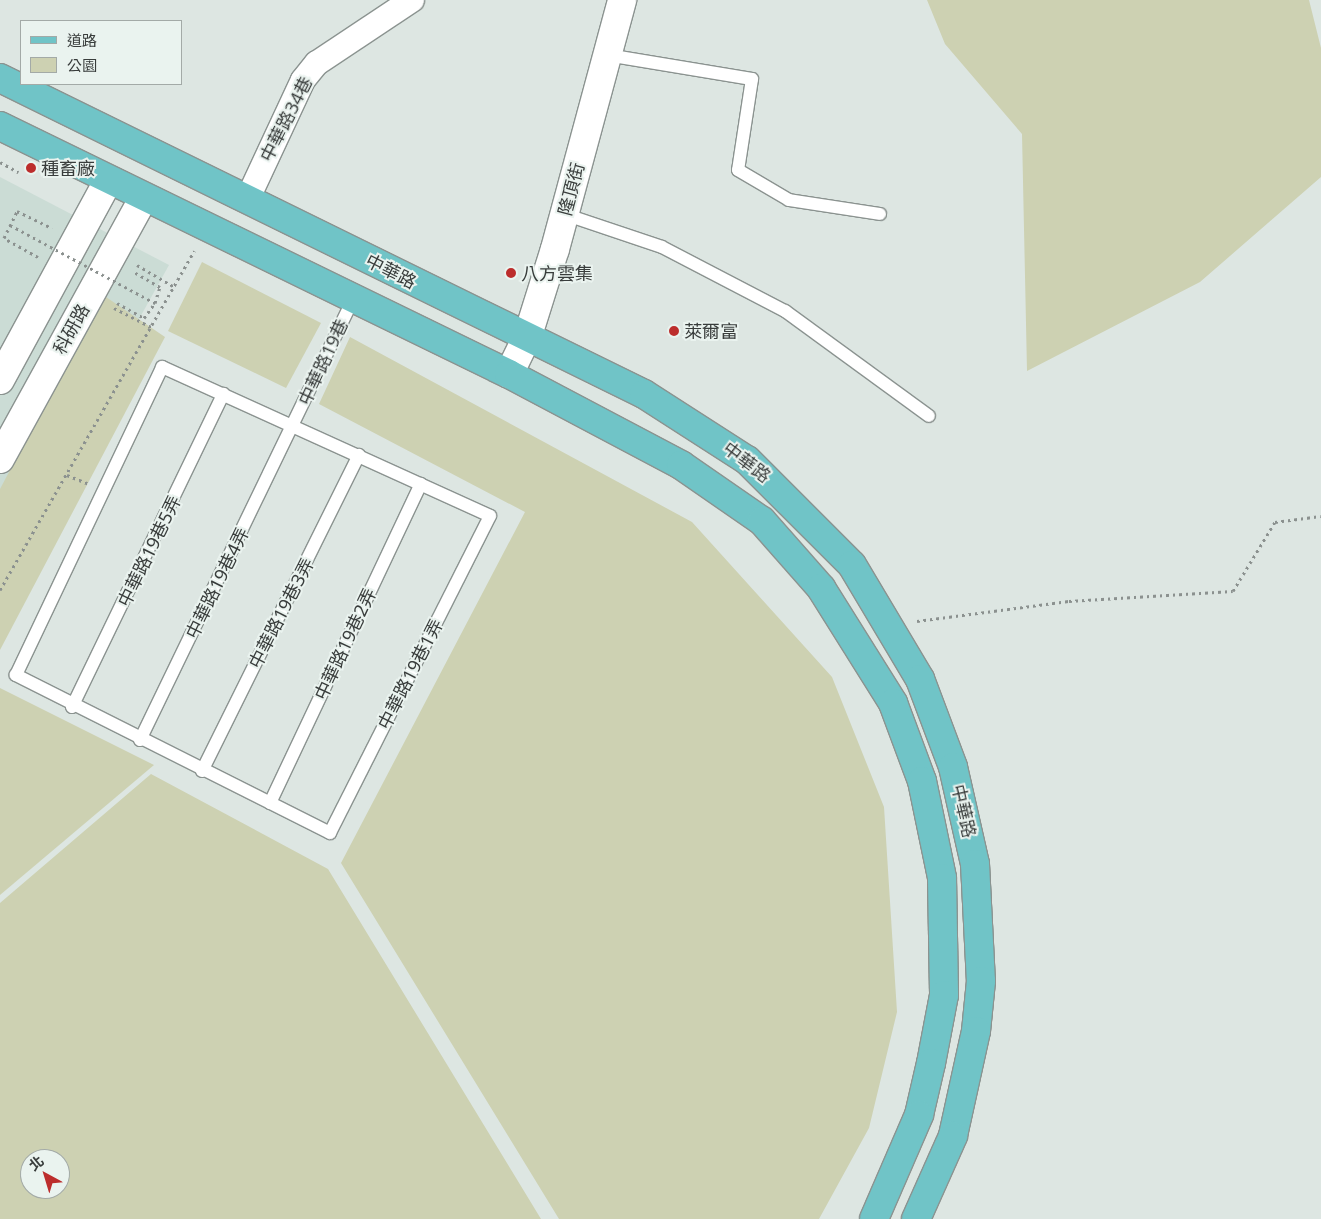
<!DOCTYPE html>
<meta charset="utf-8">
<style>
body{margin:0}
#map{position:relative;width:1321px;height:1219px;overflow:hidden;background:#dde6e2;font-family:"Noto Sans","Noto Sans TC",sans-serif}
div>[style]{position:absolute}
.built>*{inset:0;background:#cbdcd5}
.green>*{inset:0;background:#cdd1b2}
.path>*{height:3px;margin-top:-1.5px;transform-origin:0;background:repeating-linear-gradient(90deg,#8b918f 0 2.5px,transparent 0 6.5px)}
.roads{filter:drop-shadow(1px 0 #8b9390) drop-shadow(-1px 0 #8b9390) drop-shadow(0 1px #8b9390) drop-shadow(0 -1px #8b9390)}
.lane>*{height:12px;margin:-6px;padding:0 6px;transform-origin:6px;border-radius:6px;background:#fff}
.street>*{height:24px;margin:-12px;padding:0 12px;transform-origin:12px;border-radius:12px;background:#fff}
.secondary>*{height:28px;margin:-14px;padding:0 14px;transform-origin:14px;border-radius:14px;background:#fff}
.primary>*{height:28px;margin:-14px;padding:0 14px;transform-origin:14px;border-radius:14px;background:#70c4c7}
.path-bridge>*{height:3px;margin-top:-1.5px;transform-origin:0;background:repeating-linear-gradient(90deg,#8b918f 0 2.5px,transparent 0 6.5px)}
.dots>*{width:14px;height:14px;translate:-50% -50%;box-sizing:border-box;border:2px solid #eaf3ef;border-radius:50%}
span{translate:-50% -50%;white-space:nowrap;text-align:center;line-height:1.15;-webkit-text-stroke:4px #eaf3ef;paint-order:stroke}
.street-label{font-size:18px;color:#393d3c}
.poi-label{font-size:18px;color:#393d3c}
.left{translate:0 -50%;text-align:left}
.legend{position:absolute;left:20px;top:20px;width:162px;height:65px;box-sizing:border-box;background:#eaf3ef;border:1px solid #a3aaa7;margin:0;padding:6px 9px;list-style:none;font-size:15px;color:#393d3c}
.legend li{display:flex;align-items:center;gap:10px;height:25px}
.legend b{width:25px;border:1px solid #a3aaa7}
.north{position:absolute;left:20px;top:1149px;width:50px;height:50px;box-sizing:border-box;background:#eaf3ef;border:1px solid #a3aaa7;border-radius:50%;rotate:321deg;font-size:14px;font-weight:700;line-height:20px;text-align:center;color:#393d3c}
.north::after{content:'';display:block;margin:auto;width:18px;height:22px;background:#bc2d2c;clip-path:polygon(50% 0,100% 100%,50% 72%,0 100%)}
</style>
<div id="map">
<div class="built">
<div style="clip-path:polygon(0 177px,169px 265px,0 570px)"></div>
</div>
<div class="green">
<div style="clip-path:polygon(927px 0,1309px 0,1321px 48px,1321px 177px,1200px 282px,1027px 371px,1022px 134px,945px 44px)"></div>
<div style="clip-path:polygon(202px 262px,321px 323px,286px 388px,168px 331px)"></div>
<div style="clip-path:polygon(103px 295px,165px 337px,0 650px,0 489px)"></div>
<div style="clip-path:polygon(350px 337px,692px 522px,832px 677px,884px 807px,897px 1012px,869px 1128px,819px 1219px,559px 1219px,341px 863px,525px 512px,319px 404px)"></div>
<div style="clip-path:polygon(0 688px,154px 765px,0 895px)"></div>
<div style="clip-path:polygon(evenodd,151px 774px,328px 869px,541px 1219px,0 1219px,0 903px,151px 774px,30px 1159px,60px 1159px,60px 1189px,30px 1189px,30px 1159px)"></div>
</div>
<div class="path">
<div style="left:0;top:162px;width:21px;rotate:29deg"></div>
<div style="left:38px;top:257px;width:39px;rotate:-151deg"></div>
<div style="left:4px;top:238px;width:30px;rotate:-64deg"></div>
<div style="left:17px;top:211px;width:39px;rotate:26deg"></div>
<div style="left:137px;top:265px;width:42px;rotate:30.3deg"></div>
<div style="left:117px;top:303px;width:31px;rotate:29deg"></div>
<div style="left:144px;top:318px;width:19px;rotate:-54deg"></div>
<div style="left:155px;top:303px;width:17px;rotate:-73deg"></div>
<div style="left:160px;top:287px;width:32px;rotate:-150deg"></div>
<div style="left:114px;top:308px;width:42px;rotate:27.2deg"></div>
<div style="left:67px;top:475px;width:22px;rotate:22deg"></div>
<div style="left:0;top:590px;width:391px;rotate:-60.2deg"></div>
<div style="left:917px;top:621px;width:153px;rotate:-7.5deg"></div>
<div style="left:1069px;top:601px;width:164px;rotate:-3.5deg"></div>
<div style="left:1233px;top:591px;width:81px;rotate:-58.7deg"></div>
<div style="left:1275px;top:522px;width:46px;rotate:-7.4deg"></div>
</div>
<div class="roads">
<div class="lane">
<div style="left:607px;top:55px;width:147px;rotate:9.4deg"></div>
<div style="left:752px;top:79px;width:92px;rotate:98.7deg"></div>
<div style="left:738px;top:170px;width:59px;rotate:30.5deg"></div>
<div style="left:789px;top:200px;width:92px;rotate:8.7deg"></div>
<div style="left:564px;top:214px;width:103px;rotate:18.6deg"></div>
<div style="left:662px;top:247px;width:139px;rotate:27.5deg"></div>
<div style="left:785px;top:311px;width:178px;rotate:36.1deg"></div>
<div style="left:162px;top:367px;width:360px;rotate:24.4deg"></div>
<div style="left:490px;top:516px;width:355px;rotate:116.8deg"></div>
<div style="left:330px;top:833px;width:352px;rotate:-153.3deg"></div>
<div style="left:16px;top:675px;width:341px;rotate:-64.6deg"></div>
<div style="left:72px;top:707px;width:348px;rotate:-64.2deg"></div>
<div style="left:140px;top:740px;width:490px;rotate:-64.2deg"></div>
<div style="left:202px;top:771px;width:353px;rotate:-63.6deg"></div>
<div style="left:270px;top:803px;width:353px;rotate:-64.7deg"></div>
</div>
<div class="street">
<div style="left:248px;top:198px;width:130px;rotate:-65deg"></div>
<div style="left:303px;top:80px;width:22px;rotate:-51deg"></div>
<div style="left:317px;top:63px;width:114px;rotate:-33.6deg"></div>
</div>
<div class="secondary">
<div style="left:509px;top:374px;width:43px;rotate:-64deg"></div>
<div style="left:528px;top:335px;width:90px;rotate:-72.6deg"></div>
<div style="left:555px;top:249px;width:258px;rotate:-74.9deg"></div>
<div style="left:0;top:380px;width:226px;rotate:-61.5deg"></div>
<div style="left:0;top:459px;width:297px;rotate:-61.2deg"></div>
</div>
<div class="primary">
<div style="left:0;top:78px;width:717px;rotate:26.14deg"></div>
<div style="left:644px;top:394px;width:122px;rotate:32.7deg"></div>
<div style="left:747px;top:460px;width:148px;rotate:45deg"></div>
<div style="left:852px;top:565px;width:133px;rotate:59.2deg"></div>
<div style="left:920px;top:679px;width:94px;rotate:69.4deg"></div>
<div style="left:953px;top:767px;width:99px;rotate:77.2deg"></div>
<div style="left:975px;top:864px;width:117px;rotate:87.1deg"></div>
<div style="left:981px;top:981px;width:50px;rotate:95.7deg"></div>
<div style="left:976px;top:1031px;width:107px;rotate:102.4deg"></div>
<div style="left:953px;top:1136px;width:91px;rotate:114deg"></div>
<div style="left:0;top:126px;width:566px;rotate:25.98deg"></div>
<div style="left:509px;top:374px;width:195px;rotate:27.9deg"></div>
<div style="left:681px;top:465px;width:98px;rotate:34.7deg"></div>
<div style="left:762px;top:521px;width:89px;rotate:48.6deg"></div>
<div style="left:821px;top:588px;width:136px;rotate:57.9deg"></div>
<div style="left:893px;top:703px;width:83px;rotate:69.6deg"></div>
<div style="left:922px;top:781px;width:99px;rotate:78.3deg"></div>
<div style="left:942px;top:878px;width:117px;rotate:89deg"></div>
<div style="left:944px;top:995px;width:69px;rotate:100.8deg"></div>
<div style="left:931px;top:1063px;width:53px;rotate:103deg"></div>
<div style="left:919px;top:1115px;width:113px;rotate:113.4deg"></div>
</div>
</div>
<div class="path-bridge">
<div style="left:10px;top:225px;width:165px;rotate:28.3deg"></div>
</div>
<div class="dots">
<div style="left:31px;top:168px;background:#bc2d2c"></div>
<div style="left:511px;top:273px;background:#bc2d2c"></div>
<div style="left:674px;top:331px;background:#bc2d2c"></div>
</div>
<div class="street-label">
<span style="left:286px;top:119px;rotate:-63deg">中華路34巷</span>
<span style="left:571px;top:189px;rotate:-75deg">隆頂街</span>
<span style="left:391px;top:271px;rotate:27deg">中華路</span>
<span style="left:71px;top:329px;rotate:-61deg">科研路</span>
<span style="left:323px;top:362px;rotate:-65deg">中華路19巷</span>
<span style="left:747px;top:462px;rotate:37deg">中華路</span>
<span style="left:149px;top:551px;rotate:-64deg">中華路19巷5弄</span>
<span style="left:217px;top:583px;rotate:-64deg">中華路19巷4弄</span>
<span style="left:281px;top:613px;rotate:-63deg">中華路19巷3弄</span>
<span style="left:345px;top:644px;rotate:-65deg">中華路19巷2弄</span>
<span style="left:410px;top:674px;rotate:-63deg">中華路19巷1弄</span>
<span style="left:964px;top:811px;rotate:77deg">中華路</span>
</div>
<div class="poi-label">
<span class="left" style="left:41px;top:168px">種畜廠</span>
<span class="left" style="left:521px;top:273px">八方雲集</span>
<span class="left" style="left:684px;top:331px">萊爾富</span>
</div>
<ul class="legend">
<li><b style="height:6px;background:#70c4c7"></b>道路</li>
<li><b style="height:14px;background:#cdd1b2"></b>公園</li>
</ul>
<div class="north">北</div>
</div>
